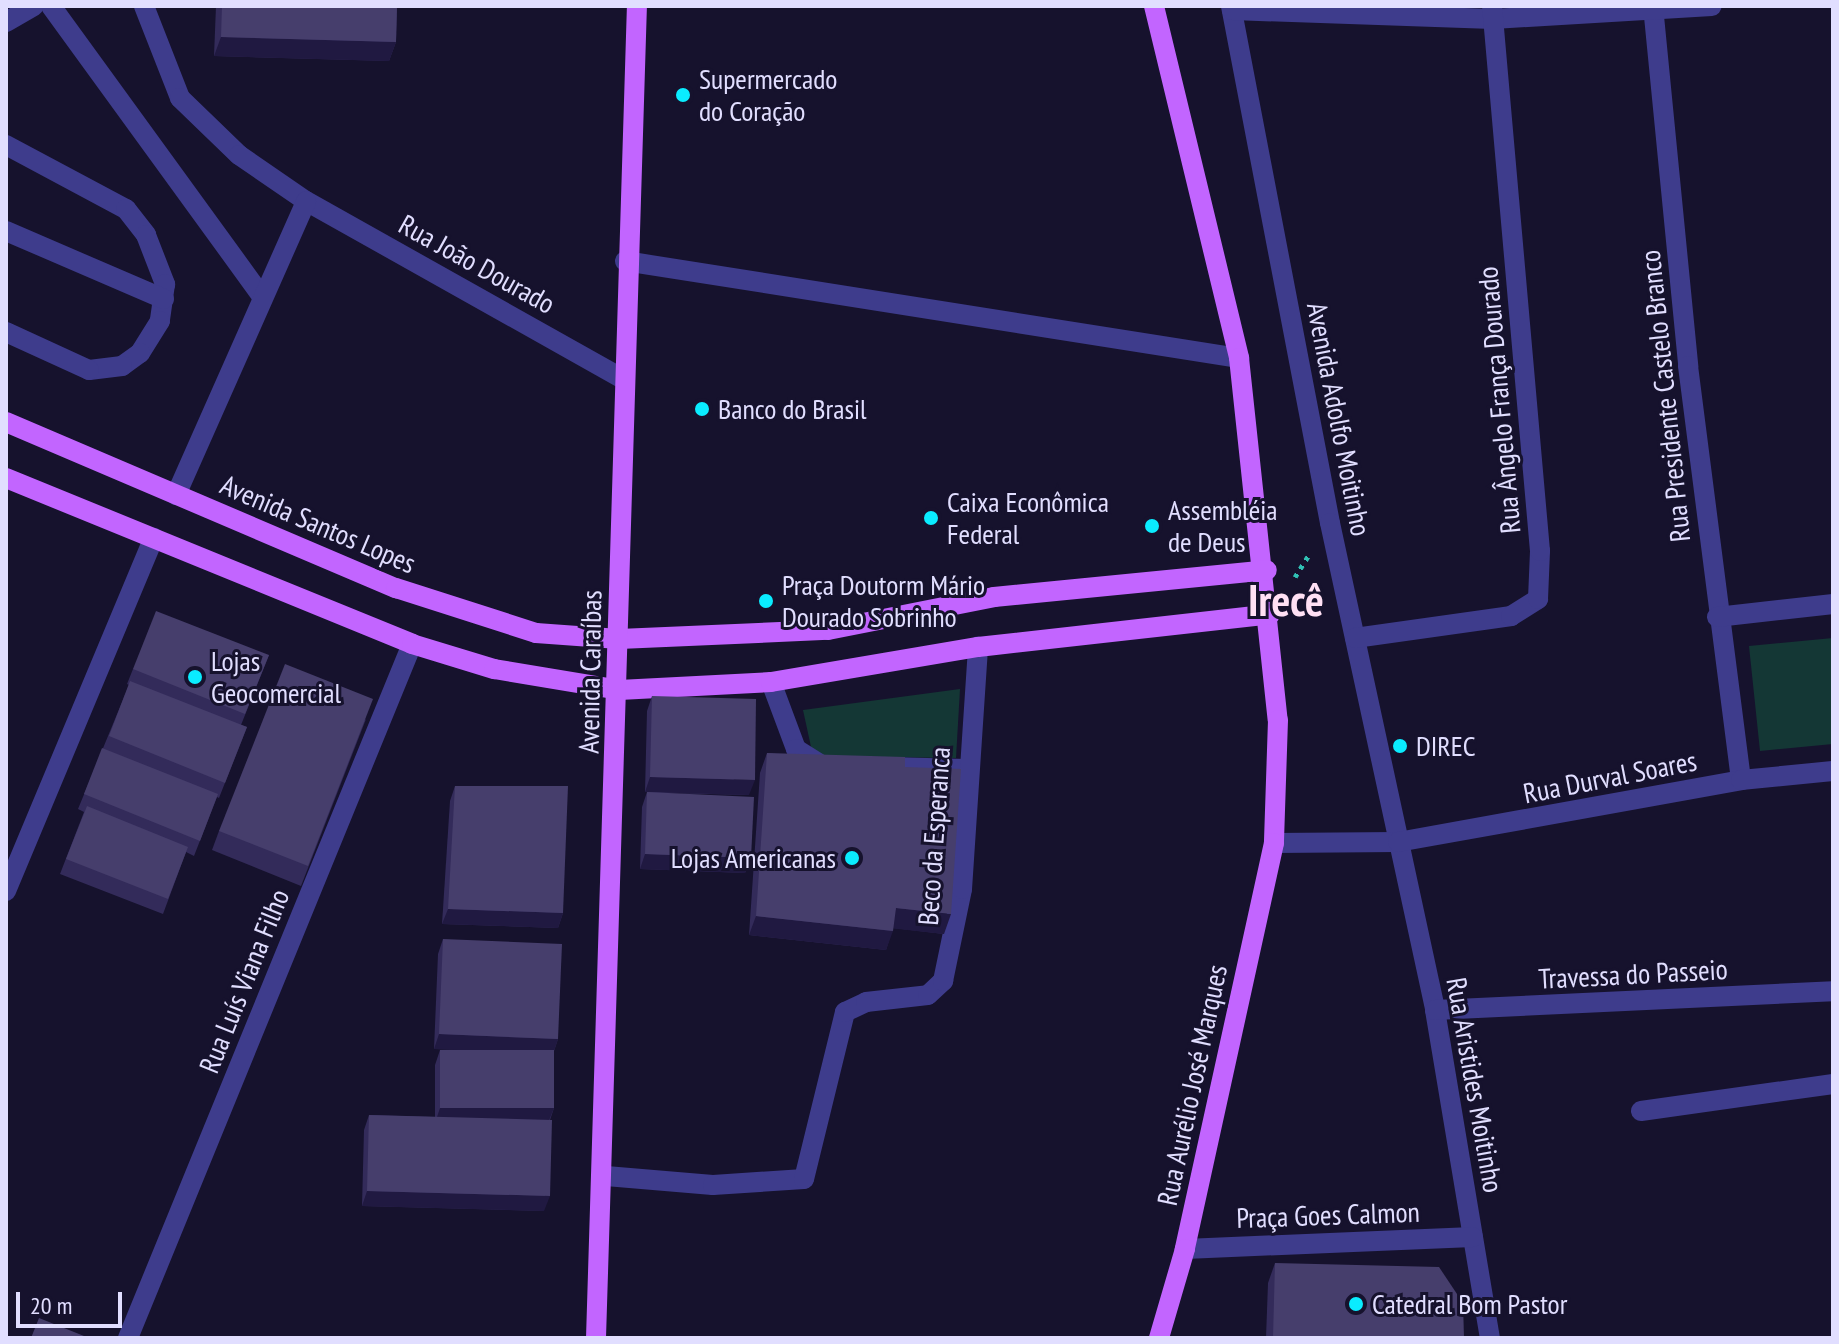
<!DOCTYPE html>
<meta charset="utf-8">
<style>
body{margin:0}
#map{position:relative;width:1839px;height:1344px;overflow:hidden;background:#16122d;font-family:"PT Sans Narrow",sans-serif}
div>[style]{position:absolute}
.green>*{inset:0;background:#143735}
.path>*{height:5px;margin-top:-2.5px;transform-origin:0;background:repeating-linear-gradient(90deg,#30c0b4 0 4px,transparent 0 10px)}
.minor>*{height:20px;margin:-10px;padding:0 10px;transform-origin:10px;border-radius:10px;background:#3e3c8c}
.major>*{height:20px;margin:-10px;padding:0 10px;transform-origin:10px;border-radius:10px;background:#c265ff}
.wall>*{inset:0;background:#332b5a}
.shaded-wall>*{inset:0;background:#201941}
.building>*{inset:0;background:#463e6c}
.dots>*{width:22px;height:22px;translate:-50% -50%;box-sizing:border-box;border:4px solid #16122d;border-radius:50%}
span{translate:-50% -50%;white-space:nowrap;text-align:center;line-height:1.15;-webkit-text-stroke:6px #16122d;paint-order:stroke}
.poi-label{font-size:28px;color:#e1deff}
.left{translate:0 -50%;text-align:left}
.right{translate:-100% -50%;text-align:right}
.street-label{font-size:28px;color:#e1deff}
.town-label{font-size:44px;color:#ffe0f4;font-weight:700}
.frame{position:absolute;inset:0;border:8px solid #e1deff;pointer-events:none}
.scale{position:absolute;left:16px;top:1292px;width:106px;height:36px;box-sizing:border-box;border:4px solid #e1deff;border-top:0;padding-left:10px;font-size:24px;line-height:28px;white-space:nowrap;color:#e1deff;-webkit-text-stroke:6px #16122d;paint-order:stroke}
</style>
<div id="map">
<div class="green">
<div style="clip-path:polygon(1833px 638px,1833px 744px,1760px 751px,1749px 646px)"></div>
<div style="clip-path:polygon(960px 689px,956px 758px,813px 756px,803px 710px)"></div>
</div>
<div class="path">
<div style="left:1295px;top:577px;width:26px;rotate:-58deg"></div>
</div>
<div class="minor">
<div style="left:51px;top:6px;width:356px;rotate:54deg"></div>
<div style="left:144px;top:6px;width:99px;rotate:68.6deg"></div>
<div style="left:180px;top:98px;width:82px;rotate:44deg"></div>
<div style="left:239px;top:155px;width:81px;rotate:34.5deg"></div>
<div style="left:306px;top:201px;width:360px;rotate:29.3deg"></div>
<div style="left:1231px;top:6px;width:526px;rotate:79.16deg"></div>
<div style="left:1330px;top:523px;width:498px;rotate:77.8deg"></div>
<div style="left:1435px;top:1010px;width:333px;rotate:80.5deg"></div>
<div style="left:1653px;top:6px;width:362px;rotate:84.4deg"></div>
<div style="left:1688px;top:366px;width:417px;rotate:82.7deg"></div>
<div style="left:1232px;top:10px;width:261px;rotate:2deg"></div>
<div style="left:1493px;top:19px;width:219px;rotate:-3.4deg"></div>
<div style="left:6px;top:22px;width:32px;rotate:-30deg"></div>
<div style="left:6px;top:145px;width:136px;rotate:28.1deg"></div>
<div style="left:126px;top:209px;width:33px;rotate:52deg"></div>
<div style="left:146px;top:235px;width:53px;rotate:68.8deg"></div>
<div style="left:165px;top:284px;width:37px;rotate:98deg"></div>
<div style="left:160px;top:321px;width:38px;rotate:122deg"></div>
<div style="left:140px;top:353px;width:22px;rotate:144deg"></div>
<div style="left:122px;top:366px;width:33px;rotate:173deg"></div>
<div style="left:89px;top:370px;width:91px;rotate:-155.4deg"></div>
<div style="left:6px;top:231px;width:172px;rotate:23.3deg"></div>
<div style="left:625px;top:261px;width:622px;rotate:8.98deg"></div>
<div style="left:176px;top:495px;width:321px;rotate:-66.1deg"></div>
<div style="left:1717px;top:617px;width:117px;rotate:-6.4deg"></div>
<div style="left:1355px;top:638px;width:158px;rotate:-8deg"></div>
<div style="left:1511px;top:616px;width:32px;rotate:-32deg"></div>
<div style="left:1538px;top:599px;width:48px;rotate:-87.6deg"></div>
<div style="left:1540px;top:551px;width:547px;rotate:-95.03deg"></div>
<div style="left:771px;top:682px;width:72px;rotate:69.5deg"></div>
<div style="left:796px;top:749px;width:32px;rotate:32deg"></div>
<div style="left:887px;top:767px;width:80px;rotate:1.4deg"></div>
<div style="left:1274px;top:843px;width:124px;rotate:-0.5deg"></div>
<div style="left:1398px;top:842px;width:349px;rotate:-10.2deg"></div>
<div style="left:1741px;top:780px;width:92px;rotate:-5.6deg"></div>
<div style="left:6px;top:891px;width:383px;rotate:-67.3deg"></div>
<div style="left:1435px;top:1010px;width:398px;rotate:-2.7deg"></div>
<div style="left:1641px;top:1111px;width:194px;rotate:-8deg"></div>
<div style="left:606px;top:1176px;width:107px;rotate:4.8deg"></div>
<div style="left:713px;top:1185px;width:91px;rotate:-3.8deg"></div>
<div style="left:804px;top:1179px;width:172px;rotate:-76.2deg"></div>
<div style="left:845px;top:1012px;width:23px;rotate:-25deg"></div>
<div style="left:866px;top:1002px;width:62px;rotate:-6.4deg"></div>
<div style="left:928px;top:995px;width:21px;rotate:-43deg"></div>
<div style="left:943px;top:981px;width:94px;rotate:-78.3deg"></div>
<div style="left:962px;top:889px;width:243px;rotate:-86.2deg"></div>
<div style="left:1185px;top:1249px;width:288px;rotate:-2.4deg"></div>
<div style="left:128px;top:1338px;width:750px;rotate:-67.74deg"></div>
</div>
<div class="major">
<div style="left:1154px;top:6px;width:362px;rotate:76.4deg"></div>
<div style="left:1239px;top:358px;width:364px;rotate:83.9deg"></div>
<div style="left:1278px;top:720px;width:123px;rotate:91.9deg"></div>
<div style="left:1274px;top:843px;width:416px;rotate:102.4deg"></div>
<div style="left:1185px;top:1249px;width:93px;rotate:106.3deg"></div>
<div style="left:6px;top:422px;width:424px;rotate:23.1deg"></div>
<div style="left:396px;top:588px;width:147px;rotate:17.8deg"></div>
<div style="left:536px;top:633px;width:83px;rotate:4.1deg"></div>
<div style="left:619px;top:639px;width:209px;rotate:-2.5deg"></div>
<div style="left:828px;top:630px;width:169px;rotate:-11.2deg"></div>
<div style="left:994px;top:597px;width:274px;rotate:-5.6deg"></div>
<div style="left:6px;top:478px;width:439px;rotate:22.2deg"></div>
<div style="left:412px;top:644px;width:86px;rotate:17deg"></div>
<div style="left:494px;top:669px;width:127px;rotate:9.5deg"></div>
<div style="left:619px;top:690px;width:152px;rotate:-3deg"></div>
<div style="left:771px;top:682px;width:210px;rotate:-9.6deg"></div>
<div style="left:978px;top:647px;width:294px;rotate:-6.4deg"></div>
<div style="left:596px;top:1338px;width:1333px;rotate:-88.24deg"></div>
</div>
<div class="wall">
<div style="clip-path:polygon(216px 6px,397px 6px,396px 42px,389px 61px,214px 56px)"></div>
<div style="clip-path:polygon(269px 655px,241px 725px,247px 727px,219px 798px,217px 797px,194px 856px,186px 852px,163px 914px,60px 874px,84px 812px,78px 809px,129px 685px,127px 684px,133px 669px)"></div>
<div style="clip-path:polygon(652px 696px,749px 795px,666px 793px,751px 858px,745px 873px,640px 869px,642px 807px,647px 792px,645px 792px,647px 711px)"></div>
<div style="clip-path:polygon(366px 719px,301px 886px,212px 850px,219px 831px)"></div>
<div style="clip-path:polygon(767px 753px,905px 767px,944px 934px,893px 928px,886px 950px,749px 935px,760px 773px)"></div>
<div style="clip-path:polygon(455px 786px,563px 913px,558px 928px,442px 924px,450px 801px)"></div>
<div style="clip-path:polygon(443px 939px,558px 1039px,554px 1051px,554px 1108px,550px 1120px,544px 1211px,362px 1206px,364px 1130px,369px 1115px,435px 1117px,435px 1065px,440px 1050px,475px 1050px,434px 1049px,438px 954px)"></div>
<div style="clip-path:polygon(1275px 1263px,1464px 1338px,1266px 1338px,1268px 1283px)"></div>
</div>
<div class="shaded-wall">
<div style="clip-path:polygon(221px 37px,396px 42px,389px 61px,214px 56px)"></div>
<div style="clip-path:polygon(650px 777px,755px 780px,749px 795px,645px 792px)"></div>
<div style="clip-path:polygon(645px 854px,751px 858px,745px 873px,640px 869px)"></div>
<div style="clip-path:polygon(896px 908px,951px 914px,944px 934px,889px 928px)"></div>
<div style="clip-path:polygon(448px 909px,563px 913px,558px 928px,442px 924px)"></div>
<div style="clip-path:polygon(756px 916px,893px 931px,886px 950px,749px 935px)"></div>
<div style="clip-path:polygon(439px 1034px,558px 1039px,553px 1054px,434px 1049px)"></div>
<div style="clip-path:polygon(440px 1108px,554px 1108px,548px 1123px,435px 1123px)"></div>
<div style="clip-path:polygon(367px 1191px,550px 1196px,544px 1211px,362px 1206px)"></div>
</div>
<div class="building">
<div style="clip-path:polygon(222px 6px,397px 6px,396px 42px,221px 37px)"></div>
<div style="clip-path:polygon(156px 611px,269px 655px,245px 714px,133px 669px)"></div>
<div style="clip-path:polygon(285px 664px,373px 699px,308px 866px,219px 831px)"></div>
<div style="clip-path:polygon(130px 681px,247px 727px,225px 783px,109px 736px)"></div>
<div style="clip-path:polygon(652px 696px,756px 699px,755px 780px,650px 777px)"></div>
<div style="clip-path:polygon(102px 748px,218px 794px,200px 841px,84px 794px)"></div>
<div style="clip-path:polygon(767px 753px,905px 757px,905px 767px,961px 769px,951px 914px,896px 908px,893px 931px,756px 916px)"></div>
<div style="clip-path:polygon(455px 786px,568px 786px,563px 913px,448px 909px)"></div>
<div style="clip-path:polygon(647px 792px,754px 797px,751px 858px,645px 854px)"></div>
<div style="clip-path:polygon(87px 806px,188px 847px,168px 899px,66px 859px)"></div>
<div style="clip-path:polygon(443px 939px,562px 944px,558px 1039px,439px 1034px)"></div>
<div style="clip-path:polygon(440px 1050px,554px 1050px,554px 1108px,440px 1108px)"></div>
<div style="clip-path:polygon(369px 1115px,552px 1120px,550px 1196px,367px 1191px)"></div>
<div style="clip-path:polygon(1275px 1263px,1439px 1267px,1463px 1303px,1464px 1338px,1273px 1338px)"></div>
<div style="clip-path:polygon(39px 1318px,89px 1338px,31px 1338px)"></div>
</div>
<div class="dots">
<div style="left:683px;top:95px;background:#0aecff"></div>
<div style="left:702px;top:409px;background:#0aecff"></div>
<div style="left:931px;top:518px;background:#0aecff"></div>
<div style="left:1152px;top:526px;background:#0aecff"></div>
<div style="left:766px;top:601px;background:#0aecff"></div>
<div style="left:195px;top:677px;background:#0aecff"></div>
<div style="left:1400px;top:746px;background:#0aecff"></div>
<div style="left:852px;top:858px;background:#0aecff"></div>
<div style="left:1356px;top:1304px;background:#0aecff"></div>
</div>
<div class="poi-label">
<span class="left" style="left:699px;top:95px">Supermercado<br>do Coração</span>
<span class="left" style="left:718px;top:409px">Banco do Brasil</span>
<span class="left" style="left:947px;top:518px">Caixa Econômica<br>Federal</span>
<span class="left" style="left:1168px;top:526px">Assembléia<br>de Deus</span>
<span class="left" style="left:782px;top:601px">Praça Doutorm Mário<br>Dourado Sobrinho</span>
<span class="left" style="left:211px;top:677px">Lojas<br>Geocomercial</span>
<span class="left" style="left:1416px;top:746px">DIREC</span>
<span class="right" style="left:836px;top:858px">Lojas Americanas</span>
<span class="left" style="left:1372px;top:1304px">Catedral Bom Pastor</span>
</div>
<div class="street-label">
<span style="left:477px;top:264px;rotate:29deg">Rua João Dourado</span>
<span style="left:1665px;top:396px;rotate:-96deg">Rua Presidente Castelo Branco</span>
<span style="left:1499px;top:400px;rotate:-95deg">Rua Ângelo França Dourado</span>
<span style="left:1339px;top:419px;rotate:79deg">Avenida Adolfo Moitinho</span>
<span style="left:318px;top:524px;rotate:23deg">Avenida Santos Lopes</span>
<span style="left:590px;top:672px;rotate:-89deg">Avenida Caraíbas</span>
<span style="left:1610px;top:777px;rotate:-11deg">Rua Durval Soares</span>
<span style="left:934px;top:836px;rotate:-86deg">Beco da Esperanca</span>
<span style="left:1633px;top:974px;rotate:-3deg">Travessa do Passeio</span>
<span style="left:244px;top:981px;rotate:-68deg">Rua Luís Viana Filho</span>
<span style="left:1192px;top:1085px;rotate:-78deg">Rua Aurélio José Marques</span>
<span style="left:1475px;top:1085px;rotate:80deg">Rua Aristides Moitinho</span>
<span style="left:1328px;top:1215px;rotate:-2deg">Praça Goes Calmon</span>
</div>
<div class="town-label">
<span style="left:1286px;top:600px">Irecê</span>
</div>
<div class="frame"></div>
<div class="scale">20 m</div>
</div>
